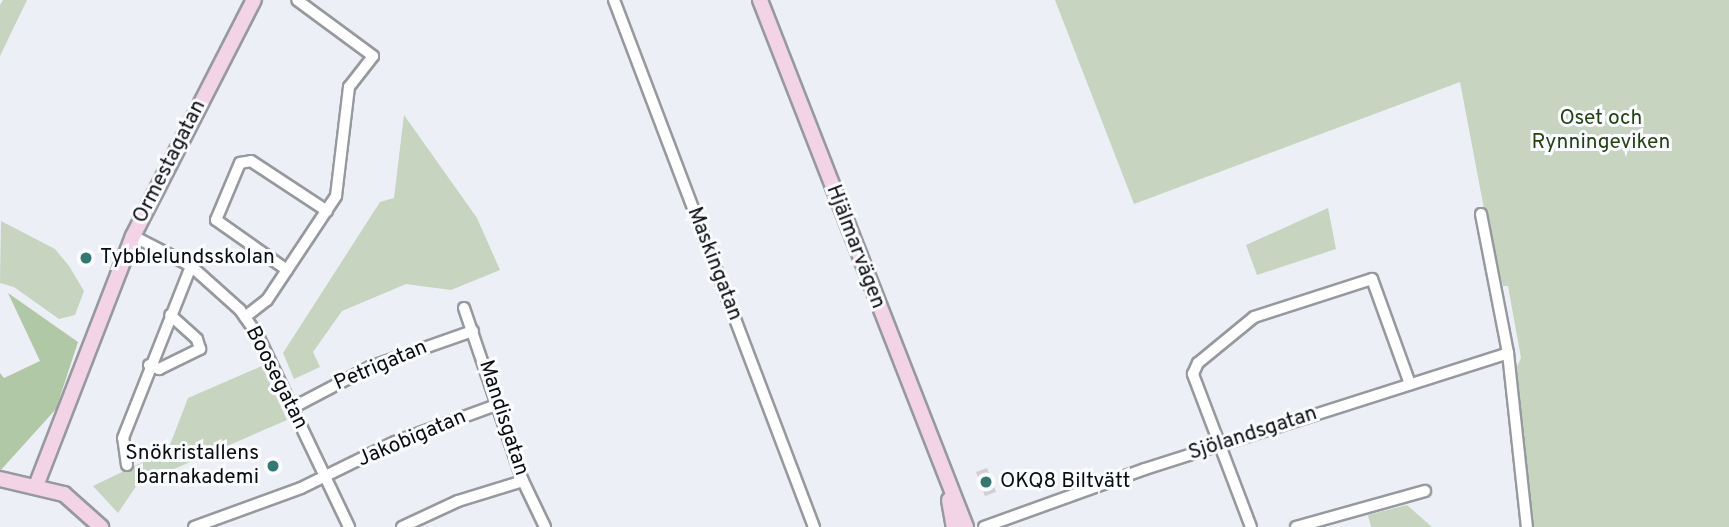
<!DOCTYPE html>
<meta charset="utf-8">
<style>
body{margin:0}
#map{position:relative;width:1729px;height:527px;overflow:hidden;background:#eceff5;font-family:Overpass,sans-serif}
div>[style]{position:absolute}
.green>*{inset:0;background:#c6d4c0}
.forest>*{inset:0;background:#b1c8a7}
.building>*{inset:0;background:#d3ced3}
.roads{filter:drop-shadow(2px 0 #96999e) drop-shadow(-2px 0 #96999e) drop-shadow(0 2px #96999e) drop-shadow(0 -2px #96999e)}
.street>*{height:10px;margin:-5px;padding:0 5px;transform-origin:5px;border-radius:5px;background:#fff}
.secondary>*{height:14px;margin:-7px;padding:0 7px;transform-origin:7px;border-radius:7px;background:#f2d4e6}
.dots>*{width:19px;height:19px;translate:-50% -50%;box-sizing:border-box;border:4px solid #fbfcff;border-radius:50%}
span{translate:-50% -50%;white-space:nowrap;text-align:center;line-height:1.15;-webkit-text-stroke:6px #fbfcff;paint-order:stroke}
.park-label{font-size:21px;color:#244313}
.street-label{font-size:21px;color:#0b0c0e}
.poi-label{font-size:21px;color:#0b0c0e}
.left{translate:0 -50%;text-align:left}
.right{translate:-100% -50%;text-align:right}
</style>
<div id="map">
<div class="green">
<div style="clip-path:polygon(3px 0,27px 0,0 56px,0 5px)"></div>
<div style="clip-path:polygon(1055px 0,1729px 0,1729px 527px,1530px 527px,1515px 371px,1521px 358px,1508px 286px,1503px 286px,1485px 214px,1460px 82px,1134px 204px)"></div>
<div style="clip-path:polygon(404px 115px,477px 218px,500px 270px,451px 290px,406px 284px,342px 311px,313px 352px,320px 367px,294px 379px,283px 353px,380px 202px,394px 198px)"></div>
<div style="clip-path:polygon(1328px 208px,1336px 249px,1257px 275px,1246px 245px)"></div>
<div style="clip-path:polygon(1px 221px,55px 249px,69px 266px,84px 291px,75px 315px,59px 319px,14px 287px,0 283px)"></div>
<div style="clip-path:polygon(262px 366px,287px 420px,137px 485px,118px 513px,93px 486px,168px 450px,188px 398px)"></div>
<div style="clip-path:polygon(1407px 505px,1432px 527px,1371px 527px,1368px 515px)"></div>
</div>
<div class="forest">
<div style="clip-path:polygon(8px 293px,78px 342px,56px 409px,0 471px,0 373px,4px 378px,40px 361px)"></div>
</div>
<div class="building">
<div style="clip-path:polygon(987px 468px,996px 492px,985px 496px,976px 472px)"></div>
</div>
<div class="roads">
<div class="street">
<div style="left:614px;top:0;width:564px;rotate:69.22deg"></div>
<div style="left:1481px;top:214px;width:142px;rotate:79deg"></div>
<div style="left:1508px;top:353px;width:175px;rotate:83.8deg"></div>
<div style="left:133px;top:236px;width:65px;rotate:27.3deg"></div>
<div style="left:191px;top:266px;width:66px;rotate:41.9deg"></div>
<div style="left:240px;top:310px;width:32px;rotate:55deg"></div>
<div style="left:258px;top:336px;width:212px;rotate:64.5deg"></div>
<div style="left:287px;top:270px;width:87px;rotate:-144.8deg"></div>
<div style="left:216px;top:220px;width:62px;rotate:-67.2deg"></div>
<div style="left:240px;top:163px;width:11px;rotate:-10deg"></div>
<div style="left:251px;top:161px;width:91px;rotate:33.3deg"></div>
<div style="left:464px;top:308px;width:183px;rotate:71.2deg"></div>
<div style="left:523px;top:481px;width:51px;rotate:64.4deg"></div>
<div style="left:245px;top:317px;width:28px;rotate:-38deg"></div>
<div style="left:267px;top:300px;width:125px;rotate:-56.4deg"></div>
<div style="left:336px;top:196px;width:110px;rotate:-83.2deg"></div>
<div style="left:349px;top:87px;width:39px;rotate:-52deg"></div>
<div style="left:373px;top:56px;width:94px;rotate:-143.6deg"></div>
<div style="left:149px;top:365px;width:11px;rotate:22deg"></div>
<div style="left:159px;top:369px;width:46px;rotate:-26deg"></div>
<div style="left:200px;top:349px;width:10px;rotate:-107deg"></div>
<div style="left:197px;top:339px;width:36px;rotate:-138deg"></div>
<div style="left:292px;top:408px;width:88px;rotate:-27.7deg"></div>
<div style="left:370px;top:367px;width:109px;rotate:-19.3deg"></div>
<div style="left:127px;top:465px;width:27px;rotate:-98deg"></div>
<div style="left:123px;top:438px;width:185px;rotate:-68.4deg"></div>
<div style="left:194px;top:527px;width:114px;rotate:-20deg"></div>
<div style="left:301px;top:488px;width:105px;rotate:-26.1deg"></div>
<div style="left:395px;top:442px;width:111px;rotate:-20.1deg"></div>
<div style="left:402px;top:527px;width:62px;rotate:-24.9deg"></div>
<div style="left:458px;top:501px;width:68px;rotate:-17.1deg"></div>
<div style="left:984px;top:527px;width:171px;rotate:-19.8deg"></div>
<div style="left:1145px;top:469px;width:381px;rotate:-17.7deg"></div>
<div style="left:1251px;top:527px;width:164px;rotate:-110.8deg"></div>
<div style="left:1193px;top:374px;width:12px;rotate:-66deg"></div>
<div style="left:1198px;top:363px;width:72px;rotate:-39.4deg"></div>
<div style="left:1254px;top:317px;width:124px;rotate:-17.9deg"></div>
<div style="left:1372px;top:279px;width:112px;rotate:70.1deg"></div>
<div style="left:1296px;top:527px;width:134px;rotate:-15.6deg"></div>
</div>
<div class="secondary">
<div style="left:760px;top:0;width:566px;rotate:68.65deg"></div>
<div style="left:0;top:479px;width:66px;rotate:13.2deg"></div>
<div style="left:64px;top:494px;width:50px;rotate:41.7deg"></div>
<div style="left:36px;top:486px;width:268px;rotate:-68.8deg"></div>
<div style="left:133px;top:236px;width:265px;rotate:-62.9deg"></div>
<div style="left:949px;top:500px;width:27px;rotate:80deg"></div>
</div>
</div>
<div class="dots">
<div style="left:86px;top:258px;background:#337971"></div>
<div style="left:273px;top:466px;background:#337971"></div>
<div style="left:986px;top:482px;background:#337971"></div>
</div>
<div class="park-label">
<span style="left:1601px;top:131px">Oset och<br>Rynningeviken</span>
</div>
<div class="street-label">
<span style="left:170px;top:162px;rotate:-63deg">Ormestagatan</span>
<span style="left:855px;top:247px;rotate:69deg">Hjälmarvägen</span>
<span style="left:714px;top:264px;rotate:69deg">Maskingatan</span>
<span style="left:381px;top:366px;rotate:-23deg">Petrigatan</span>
<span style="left:276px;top:378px;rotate:63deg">Boosegatan</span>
<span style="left:503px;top:418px;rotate:72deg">Mandisgatan</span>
<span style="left:1253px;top:434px;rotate:-18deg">Sjölandsgatan</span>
<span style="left:412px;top:439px;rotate:-23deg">Jakobigatan</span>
</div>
<div class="poi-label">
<span class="left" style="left:100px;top:258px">Tybblelundsskolan</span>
<span class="right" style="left:259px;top:466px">Snökristallens<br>barnakademi</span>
<span class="left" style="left:1000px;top:482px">OKQ8 Biltvätt</span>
</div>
</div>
